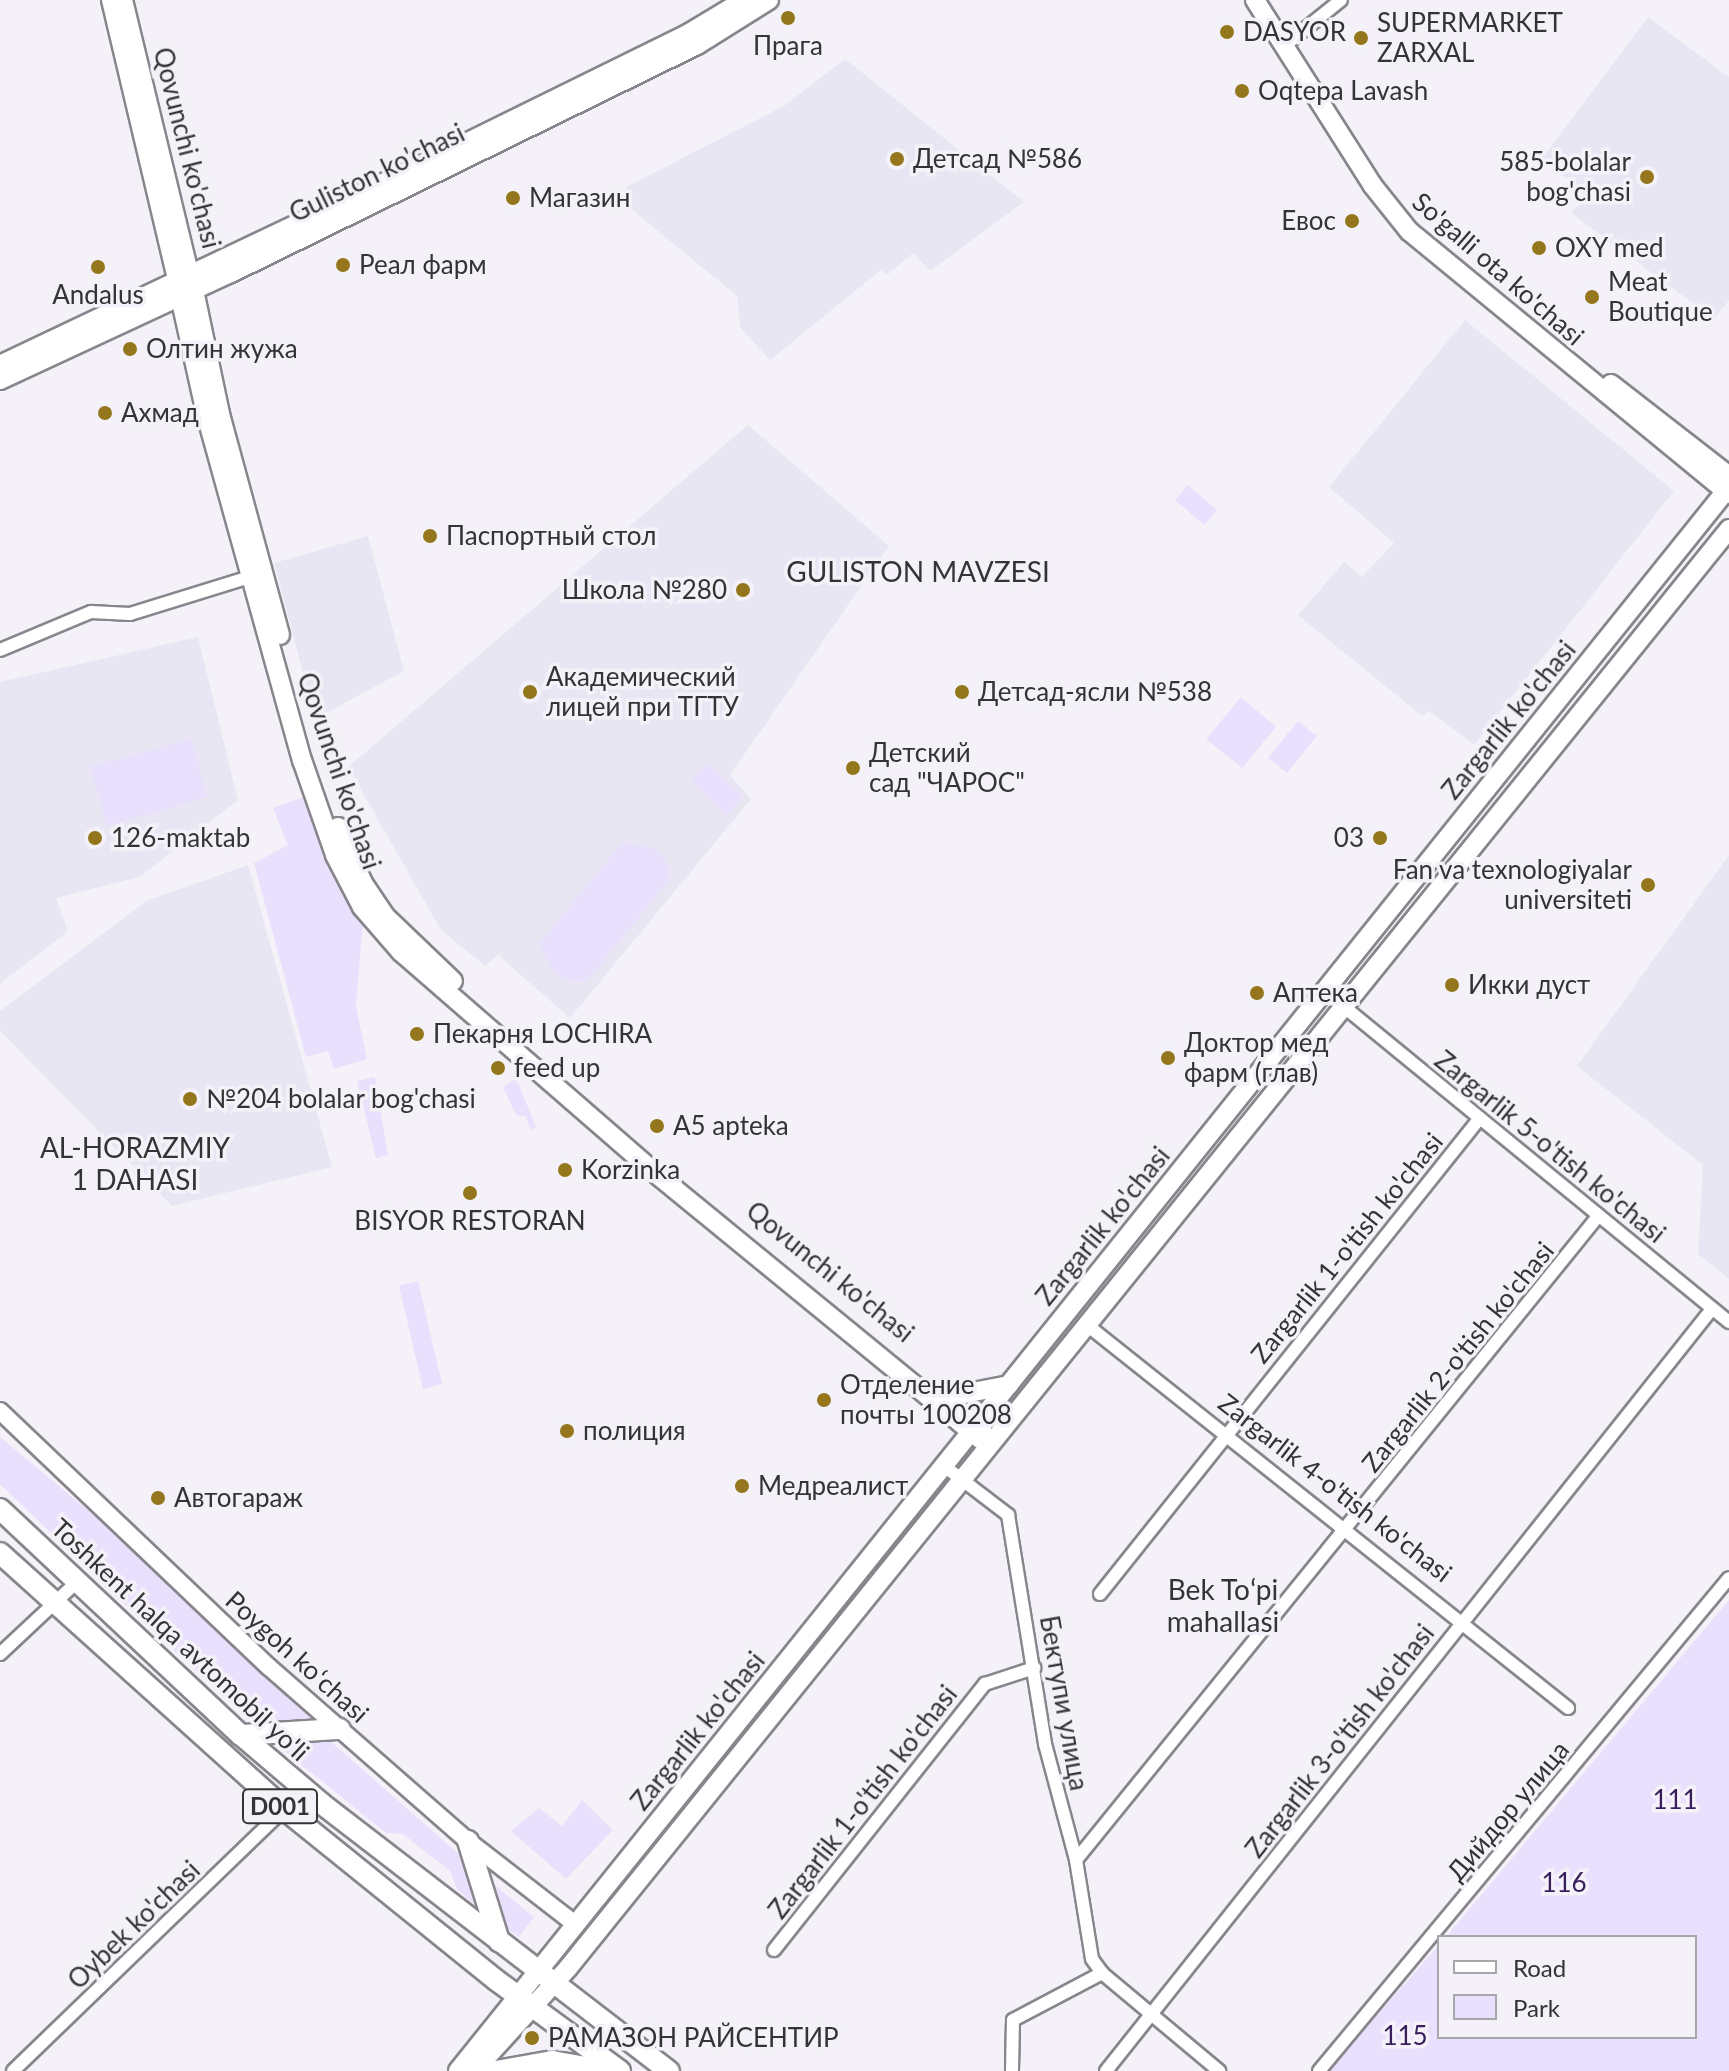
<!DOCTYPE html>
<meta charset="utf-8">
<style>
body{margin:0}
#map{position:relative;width:1729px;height:2071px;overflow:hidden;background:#f4f2f8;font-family:Lato,sans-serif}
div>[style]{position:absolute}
.built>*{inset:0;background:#e9e6f3}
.green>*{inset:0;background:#e9e0fd}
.roads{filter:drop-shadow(2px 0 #88868c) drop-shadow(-2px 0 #88868c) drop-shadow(0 2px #88868c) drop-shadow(0 -2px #88868c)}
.minor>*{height:12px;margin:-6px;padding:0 6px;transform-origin:6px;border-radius:6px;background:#fff}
.tertiary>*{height:16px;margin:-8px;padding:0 8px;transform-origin:8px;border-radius:8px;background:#fff}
.secondary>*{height:18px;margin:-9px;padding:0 9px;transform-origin:9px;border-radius:9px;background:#fff}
.trunk>*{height:20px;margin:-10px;padding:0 10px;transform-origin:10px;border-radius:10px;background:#fff}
.dots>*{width:22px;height:22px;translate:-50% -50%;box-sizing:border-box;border:4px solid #f4f2f8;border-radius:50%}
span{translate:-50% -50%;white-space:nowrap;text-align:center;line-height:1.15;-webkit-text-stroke:7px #f4f2f8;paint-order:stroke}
.shield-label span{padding:2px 6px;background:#f4f2f8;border:2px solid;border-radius:6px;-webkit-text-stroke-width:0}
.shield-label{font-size:24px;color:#343335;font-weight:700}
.poi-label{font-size:26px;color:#343335}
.left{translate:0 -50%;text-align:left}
.right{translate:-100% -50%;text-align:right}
.street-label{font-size:26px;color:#343335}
.park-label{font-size:26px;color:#381e5b}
.neighbourhood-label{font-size:28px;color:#343335}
.legend{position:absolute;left:1437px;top:1935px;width:260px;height:104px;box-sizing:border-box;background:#f4f2f8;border:2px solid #a7a6aa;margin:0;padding:10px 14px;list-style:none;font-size:24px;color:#343335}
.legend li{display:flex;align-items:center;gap:16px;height:40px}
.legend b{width:40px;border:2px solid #a7a6aa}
</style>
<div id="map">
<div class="built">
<div style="clip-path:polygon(1648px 17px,1729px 77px,1729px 300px,1714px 319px,1571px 213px,1586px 196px,1542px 158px)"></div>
<div style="clip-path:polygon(845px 59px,1024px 202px,930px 271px,913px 253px,887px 275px,881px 270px,770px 360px,740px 327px,737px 296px,619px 199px,628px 186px,784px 106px)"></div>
<div style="clip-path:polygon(1465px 320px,1674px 491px,1474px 745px,1429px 711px,1422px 716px,1298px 615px,1344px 562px,1362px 577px,1394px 543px,1329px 487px)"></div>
<div style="clip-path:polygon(748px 425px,889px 546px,730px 775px,751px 799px,570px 1018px,498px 955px,485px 966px,441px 930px,348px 767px)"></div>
<div style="clip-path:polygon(368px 536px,404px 671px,315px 719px,274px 563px)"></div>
<div style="clip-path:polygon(198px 637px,238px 800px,140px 877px,56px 898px,68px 931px,0 984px,0 682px)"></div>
<div style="clip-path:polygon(1729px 855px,1729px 1279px,1698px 1254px,1703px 1165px,1577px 1066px)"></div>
<div style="clip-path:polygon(248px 865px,332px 1167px,172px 1206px,0 1031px,0 1011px,146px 901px)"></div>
</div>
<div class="green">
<div style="clip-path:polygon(1188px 485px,1217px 510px,1204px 525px,1175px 500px)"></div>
<div style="clip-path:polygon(1241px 697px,1276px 727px,1242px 768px,1206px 739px)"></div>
<div style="clip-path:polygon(1298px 721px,1317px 736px,1287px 773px,1268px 758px)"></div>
<div style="clip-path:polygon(191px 739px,208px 797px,107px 826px,90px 767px)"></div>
<div style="clip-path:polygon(708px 763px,743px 797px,726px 815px,691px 781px)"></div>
<div style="clip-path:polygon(306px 796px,339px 883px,363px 921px,356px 1007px,367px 1059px,334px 1069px,328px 1051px,306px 1057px,254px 863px,288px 845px,273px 808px)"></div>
<div style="clip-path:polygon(623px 842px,655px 849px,668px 864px,670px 879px,586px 982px,570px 981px,554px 973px,539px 944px)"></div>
<div style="clip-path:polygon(375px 1077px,388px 1155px,376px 1158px,357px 1081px)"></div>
<div style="clip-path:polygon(516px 1078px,536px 1127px,530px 1130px,526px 1116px,516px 1115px,503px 1087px)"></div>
<div style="clip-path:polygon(418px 1281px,442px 1384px,423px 1389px,399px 1286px)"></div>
<div style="clip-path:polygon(0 1437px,102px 1522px,311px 1719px,310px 1726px,258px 1728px,160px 1638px,0 1484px)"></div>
<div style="clip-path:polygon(1729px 1600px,1729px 2071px,1328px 2071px,1439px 1945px,1439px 2037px,1695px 2037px,1695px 1937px,1446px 1937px)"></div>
<div style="clip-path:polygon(328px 1739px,469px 1863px,476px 1906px,457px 1889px,450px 1871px,403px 1834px,386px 1833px,277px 1745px)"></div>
<div style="clip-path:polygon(582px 1800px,613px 1830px,566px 1879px,511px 1831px,539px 1808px,562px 1826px)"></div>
<div style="clip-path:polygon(485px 1877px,534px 1917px,519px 1937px,505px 1927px)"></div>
</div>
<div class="roads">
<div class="minor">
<div style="left:1284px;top:46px;width:73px;rotate:-38.9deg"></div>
<div style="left:0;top:650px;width:99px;rotate:-22.7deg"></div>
<div style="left:91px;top:612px;width:39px;rotate:3deg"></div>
<div style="left:130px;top:614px;width:132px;rotate:-17.2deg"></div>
<div style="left:1343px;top:1006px;width:499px;rotate:39.3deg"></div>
<div style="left:1087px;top:1325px;width:615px;rotate:38.53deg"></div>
<div style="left:944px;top:1466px;width:81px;rotate:37.4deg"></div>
<div style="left:1008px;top:1515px;width:232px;rotate:80.8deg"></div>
<div style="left:1045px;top:1744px;width:120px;rotate:75deg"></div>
<div style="left:1076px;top:1860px;width:100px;rotate:80.8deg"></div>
<div style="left:1092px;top:1959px;width:17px;rotate:54deg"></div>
<div style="left:1102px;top:1973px;width:153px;rotate:39.9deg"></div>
<div style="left:1100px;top:1594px;width:609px;rotate:-51.4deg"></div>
<div style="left:0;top:1654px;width:104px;rotate:-43.1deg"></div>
<div style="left:1076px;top:1860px;width:830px;rotate:-50.96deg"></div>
<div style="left:774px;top:1950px;width:340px;rotate:-51.6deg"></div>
<div style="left:985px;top:1684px;width:52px;rotate:-18.1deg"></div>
<div style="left:13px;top:2071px;width:377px;rotate:-44deg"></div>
<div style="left:1012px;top:2071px;width:51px;rotate:-88.9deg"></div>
<div style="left:1013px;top:2020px;width:101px;rotate:-27.8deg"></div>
<div style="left:1106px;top:2071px;width:974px;rotate:-51.51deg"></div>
<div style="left:1319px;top:2071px;width:641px;rotate:-50.25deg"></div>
</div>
<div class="tertiary">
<div style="left:110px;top:0;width:291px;rotate:76.7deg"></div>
<div style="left:124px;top:0;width:284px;rotate:76.4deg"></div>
<div style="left:0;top:1411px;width:371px;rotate:43.6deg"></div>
<div style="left:269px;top:1667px;width:264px;rotate:41.2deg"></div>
<div style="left:468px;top:1841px;width:135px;rotate:37.8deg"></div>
</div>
<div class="secondary">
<div style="left:1255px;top:0;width:220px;rotate:57.6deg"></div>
<div style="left:1373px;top:186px;width:58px;rotate:51.3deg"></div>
<div style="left:1409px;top:231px;width:414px;rotate:39.4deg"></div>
<div style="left:191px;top:276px;width:141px;rotate:78.1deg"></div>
<div style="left:220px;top:414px;width:229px;rotate:74.8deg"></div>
<div style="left:177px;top:283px;width:138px;rotate:77.5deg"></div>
<div style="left:207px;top:418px;width:355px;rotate:74.5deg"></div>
<div style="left:302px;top:760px;width:101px;rotate:70.8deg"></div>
<div style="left:335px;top:855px;width:59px;rotate:62.6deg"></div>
<div style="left:362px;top:907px;width:60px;rotate:49.1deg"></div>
<div style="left:401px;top:952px;width:343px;rotate:41deg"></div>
<div style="left:660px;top:1177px;width:414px;rotate:39.3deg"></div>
<div style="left:0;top:365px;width:471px;rotate:-25.4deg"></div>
<div style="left:425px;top:163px;width:294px;rotate:-26.2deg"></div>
<div style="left:689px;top:33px;width:64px;rotate:-31deg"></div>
<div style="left:0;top:380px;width:255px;rotate:-24.9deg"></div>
<div style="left:231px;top:273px;width:519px;rotate:-26.07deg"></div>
<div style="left:697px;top:45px;width:85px;rotate:-32deg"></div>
<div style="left:1611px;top:384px;width:150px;rotate:37.9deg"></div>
<div style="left:338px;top:827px;width:61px;rotate:65.9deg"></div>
<div style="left:363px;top:883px;width:40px;rotate:56deg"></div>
<div style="left:385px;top:916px;width:94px;rotate:43.7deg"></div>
<div style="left:938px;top:1394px;width:58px;rotate:39.4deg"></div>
<div style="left:943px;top:1398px;width:67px;rotate:-11.1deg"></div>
<div style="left:458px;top:2071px;width:2031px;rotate:-51.26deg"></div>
<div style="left:474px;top:2071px;width:139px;rotate:-47.6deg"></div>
<div style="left:568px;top:1968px;width:1849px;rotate:-51.1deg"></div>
</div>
<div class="trunk">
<div style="left:0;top:1509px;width:330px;rotate:43.2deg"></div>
<div style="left:241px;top:1735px;width:106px;rotate:40.4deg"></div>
<div style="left:322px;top:1804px;width:438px;rotate:37.6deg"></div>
<div style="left:0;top:1553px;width:382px;rotate:42deg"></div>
<div style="left:284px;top:1809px;width:272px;rotate:38.9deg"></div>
<div style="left:496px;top:1980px;width:154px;rotate:36.3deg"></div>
<div style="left:241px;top:1735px;width:99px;rotate:-3.5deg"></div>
<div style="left:468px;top:1841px;width:105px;rotate:72.8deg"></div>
<div style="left:496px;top:2071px;width:57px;rotate:-10.1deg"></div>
<div style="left:552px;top:2061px;width:57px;rotate:10.1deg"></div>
</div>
</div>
<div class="dots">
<div style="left:788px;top:18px;background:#94761d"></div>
<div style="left:1227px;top:32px;background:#94761d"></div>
<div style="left:1361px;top:38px;background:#94761d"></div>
<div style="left:1242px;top:91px;background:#94761d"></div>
<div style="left:897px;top:159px;background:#94761d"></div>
<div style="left:1647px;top:177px;background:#94761d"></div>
<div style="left:513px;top:198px;background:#94761d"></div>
<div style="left:1352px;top:221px;background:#94761d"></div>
<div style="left:1539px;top:248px;background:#94761d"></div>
<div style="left:343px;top:265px;background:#94761d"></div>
<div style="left:98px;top:267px;background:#94761d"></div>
<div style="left:1592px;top:297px;background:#94761d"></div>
<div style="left:130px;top:349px;background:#94761d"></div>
<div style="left:105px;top:413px;background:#94761d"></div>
<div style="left:430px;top:536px;background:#94761d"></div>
<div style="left:743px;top:590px;background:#94761d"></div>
<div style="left:530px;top:692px;background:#94761d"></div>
<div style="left:962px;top:692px;background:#94761d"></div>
<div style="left:853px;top:768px;background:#94761d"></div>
<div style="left:95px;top:838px;background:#94761d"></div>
<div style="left:1380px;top:838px;background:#94761d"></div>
<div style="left:1648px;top:885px;background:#94761d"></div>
<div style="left:1452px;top:985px;background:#94761d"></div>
<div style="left:1257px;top:993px;background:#94761d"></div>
<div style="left:417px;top:1034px;background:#94761d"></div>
<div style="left:1168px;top:1058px;background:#94761d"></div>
<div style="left:498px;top:1068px;background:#94761d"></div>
<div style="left:190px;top:1099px;background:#94761d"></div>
<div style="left:657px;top:1126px;background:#94761d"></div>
<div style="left:565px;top:1170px;background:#94761d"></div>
<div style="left:470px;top:1193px;background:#94761d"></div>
<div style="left:824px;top:1400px;background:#94761d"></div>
<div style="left:567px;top:1431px;background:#94761d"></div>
<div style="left:742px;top:1486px;background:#94761d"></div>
<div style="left:158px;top:1498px;background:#94761d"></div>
<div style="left:532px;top:2038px;background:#94761d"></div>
</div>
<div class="shield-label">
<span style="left:280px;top:1806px">D001</span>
</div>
<div class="poi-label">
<span class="left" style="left:1377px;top:38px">SUPERMARKET<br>ZARXAL</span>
<span class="left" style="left:1243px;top:32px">DASYOR</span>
<span style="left:788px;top:46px">Прага</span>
<span class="left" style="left:1258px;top:91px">Oqtepa Lavash</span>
<span class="left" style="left:913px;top:159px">Детсад №586</span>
<span class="right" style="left:1631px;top:177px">585-bolalar<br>bog'chasi</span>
<span class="left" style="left:529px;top:198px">Магазин</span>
<span class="right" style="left:1336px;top:221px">Евос</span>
<span class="left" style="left:1555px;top:248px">OXY med</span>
<span class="left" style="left:359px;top:265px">Реал фарм</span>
<span class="left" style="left:1608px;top:297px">Meat<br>Boutique</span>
<span style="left:98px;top:295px">Andalus</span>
<span class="left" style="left:146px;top:349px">Олтин жужа</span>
<span class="left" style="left:121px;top:413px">Ахмад</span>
<span class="left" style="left:446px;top:536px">Паспортный стол</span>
<span class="right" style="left:727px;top:590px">Школа №280</span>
<span class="left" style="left:546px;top:692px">Академический<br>лицей при ТГТУ</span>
<span class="left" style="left:978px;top:692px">Детсад-ясли №538</span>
<span class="left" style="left:869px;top:768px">Детский<br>сад "ЧАРОС"</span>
<span class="left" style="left:111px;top:838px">126-maktab</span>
<span class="right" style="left:1364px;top:838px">03</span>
<span class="right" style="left:1632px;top:885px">Fan va texnologiyalar<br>universiteti</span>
<span class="left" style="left:1468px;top:985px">Икки дуст</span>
<span class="left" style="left:1273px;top:993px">Аптека</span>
<span class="left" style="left:433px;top:1034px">Пекарня LOCHIRA</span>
<span class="left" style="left:1184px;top:1058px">Доктор мед<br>фарм (глав)</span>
<span class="left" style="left:514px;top:1068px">feed up</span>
<span class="left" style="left:206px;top:1099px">№204 bolalar bog'chasi</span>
<span class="left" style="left:673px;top:1126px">A5 apteka</span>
<span class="left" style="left:581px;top:1170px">Korzinka</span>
<span style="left:470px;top:1221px">BISYOR RESTORAN</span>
<span class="left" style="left:840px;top:1400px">Отделение<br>почты 100208</span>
<span class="left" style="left:583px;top:1431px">полиция</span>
<span class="left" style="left:758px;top:1486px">Медреалист</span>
<span class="left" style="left:174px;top:1498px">Автогараж</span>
<span class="left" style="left:548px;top:2038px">РАМАЗОН РАЙСЕНТИР</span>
</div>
<div class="street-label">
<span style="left:187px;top:148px;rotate:76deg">Qovunchi ko'chasi</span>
<span style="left:377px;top:173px;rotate:-26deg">Guliston ko'chasi</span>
<span style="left:1498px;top:269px;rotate:41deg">So'galli ota ko'chasi</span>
<span style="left:1509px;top:720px;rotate:-51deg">Zargarlik ko'chasi</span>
<span style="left:339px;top:771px;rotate:71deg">Qovunchi ko'chasi</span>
<span style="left:1550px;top:1147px;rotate:39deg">Zargarlik 5-o'tish ko'chasi</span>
<span style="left:1103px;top:1226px;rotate:-51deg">Zargarlik ko'chasi</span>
<span style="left:1347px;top:1248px;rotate:-51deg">Zargarlik 1-o'tish ko'chasi</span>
<span style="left:830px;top:1272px;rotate:39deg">Qovunchi ko'chasi</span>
<span style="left:1458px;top:1357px;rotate:-51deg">Zargarlik 2-o'tish ko'chasi</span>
<span style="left:1335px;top:1488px;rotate:38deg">Zargarlik 4-o'tish ko'chasi</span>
<span style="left:180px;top:1640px;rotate:43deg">Toshkent halqa avtomobil yo'li</span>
<span style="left:297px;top:1657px;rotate:42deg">Poygoh koʻchasi</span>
<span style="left:1064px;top:1703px;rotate:80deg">Бектупи улица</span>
<span style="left:698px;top:1731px;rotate:-51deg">Zargarlik ko'chasi</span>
<span style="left:1340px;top:1741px;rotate:-52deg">Zargarlik 3-o'tish ko'chasi</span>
<span style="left:863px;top:1802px;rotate:-52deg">Zargarlik 1-o'tish ko'chasi</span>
<span style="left:1508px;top:1811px;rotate:-50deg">Дийдор улица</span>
<span style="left:134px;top:1925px;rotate:-44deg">Oybek ko'chasi</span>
</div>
<div class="park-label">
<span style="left:1675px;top:1800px">111</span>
<span style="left:1564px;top:1883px">116</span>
<span style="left:1405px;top:2036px">115</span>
</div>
<div class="neighbourhood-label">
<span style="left:918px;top:571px">GULISTON MAVZESI</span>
<span style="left:135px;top:1163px">AL-HORAZMIY<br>1 DAHASI</span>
<span style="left:1223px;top:1605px">Bek Toʻpi<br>mahallasi</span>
</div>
<ul class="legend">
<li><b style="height:10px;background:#fff"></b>Road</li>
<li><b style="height:22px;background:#e9e0fd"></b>Park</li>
</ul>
</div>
